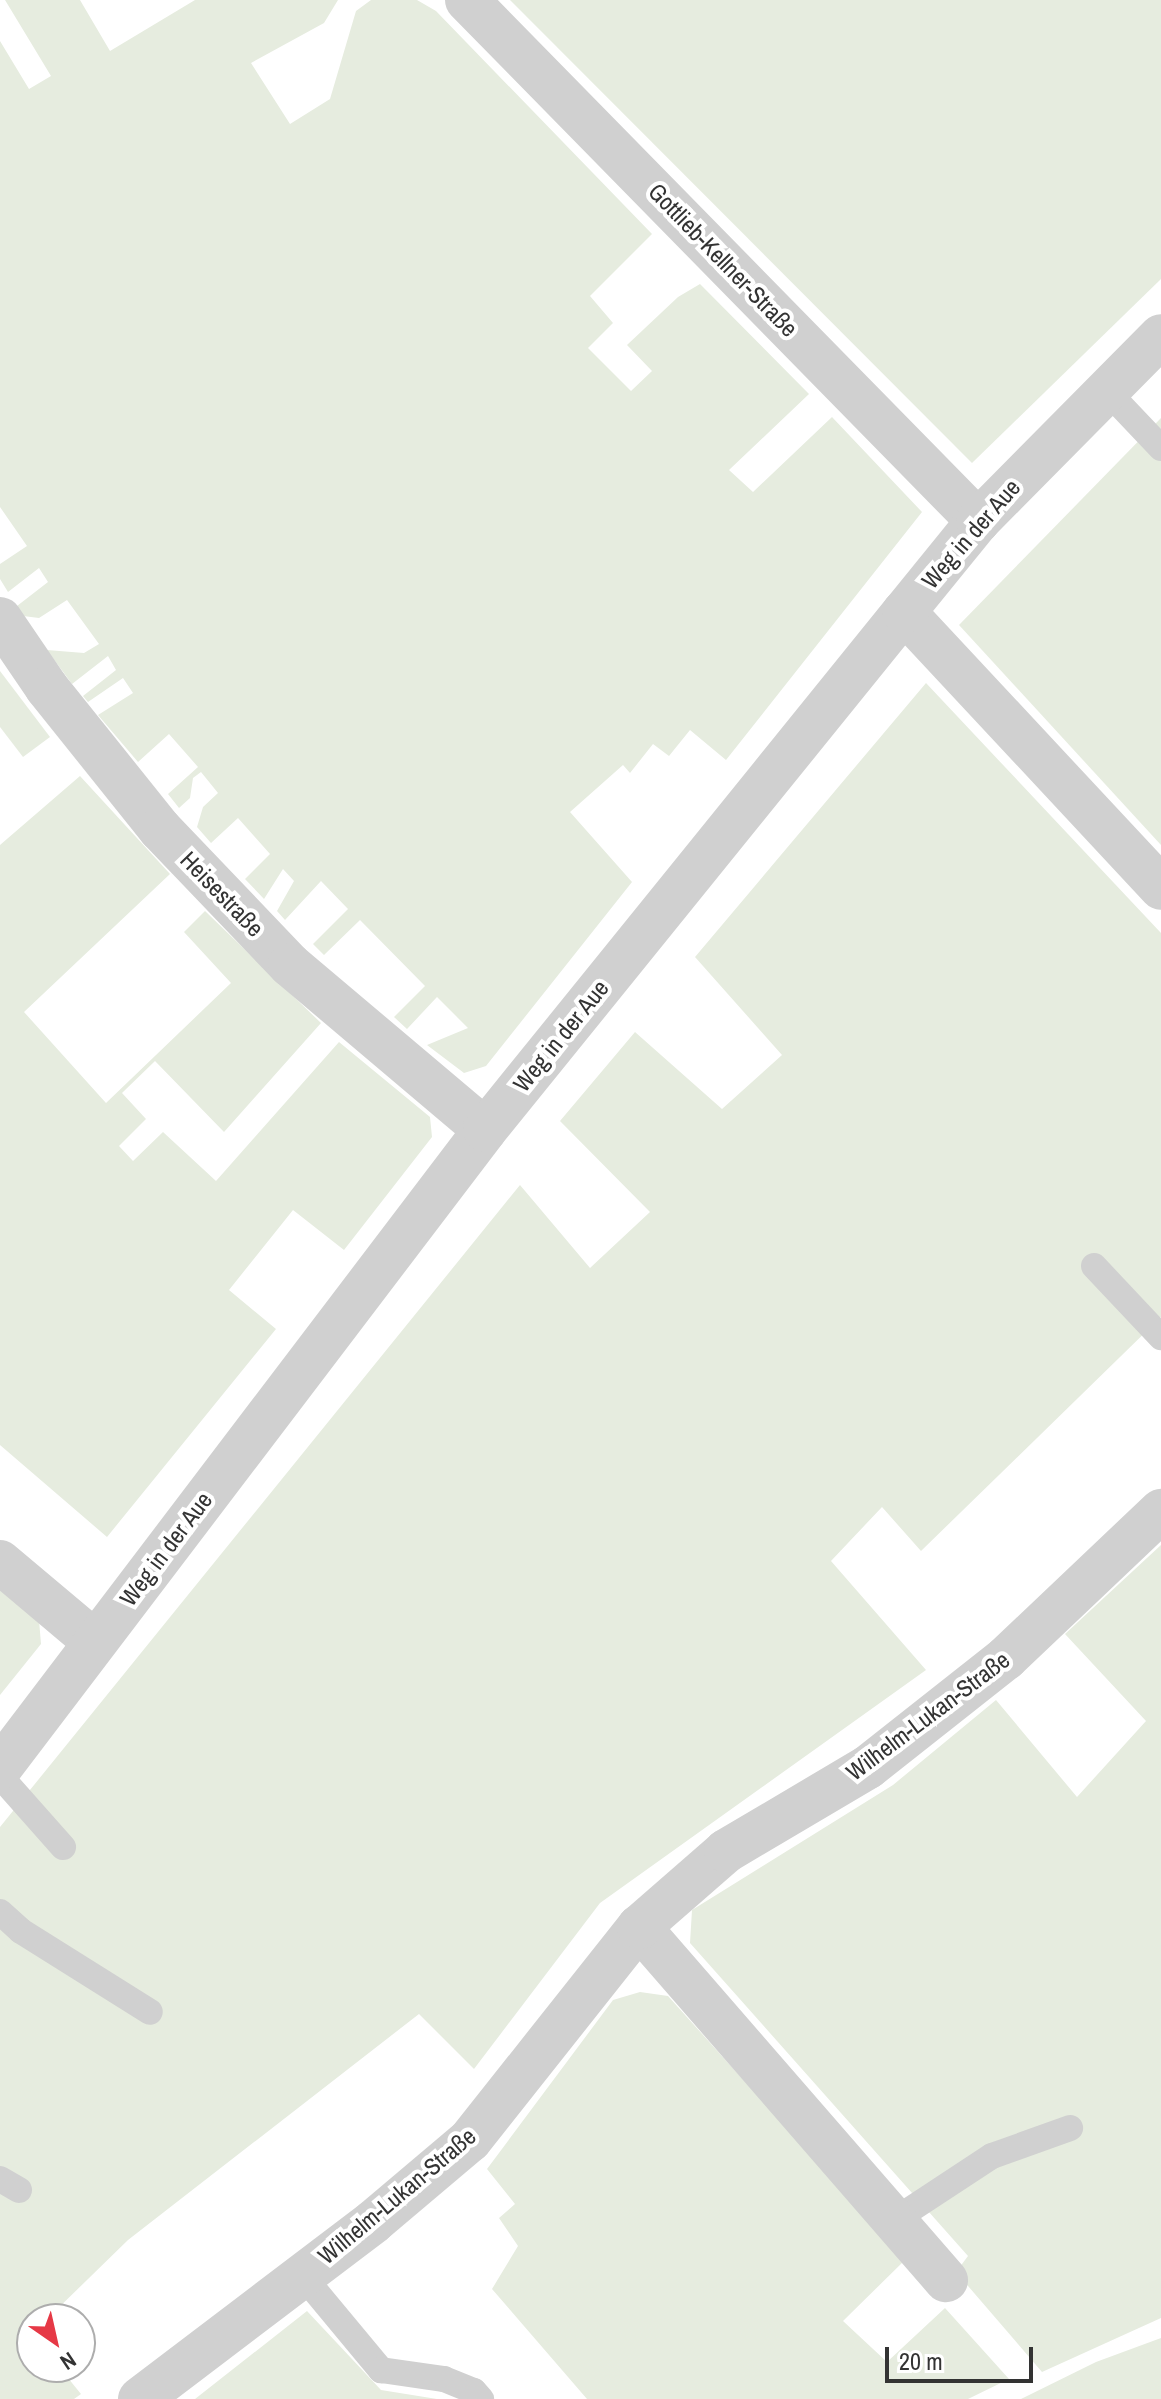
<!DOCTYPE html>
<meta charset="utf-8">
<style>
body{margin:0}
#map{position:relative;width:1161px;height:2399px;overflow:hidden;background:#fff;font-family:"Archivo Narrow",sans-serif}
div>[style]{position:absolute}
.green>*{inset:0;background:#e6ecdf}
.lane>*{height:26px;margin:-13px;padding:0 13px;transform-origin:13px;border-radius:13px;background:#d0d0d0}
.street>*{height:44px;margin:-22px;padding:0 22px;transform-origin:22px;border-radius:22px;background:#d0d0d0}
span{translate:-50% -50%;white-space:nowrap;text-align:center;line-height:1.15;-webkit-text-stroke:8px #fff;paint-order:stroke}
.street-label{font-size:24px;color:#333}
.north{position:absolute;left:16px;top:2303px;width:80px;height:80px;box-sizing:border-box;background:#fff;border:2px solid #adadad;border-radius:50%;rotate:146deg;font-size:22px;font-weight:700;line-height:32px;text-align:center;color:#333}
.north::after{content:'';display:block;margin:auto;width:28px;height:36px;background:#e63946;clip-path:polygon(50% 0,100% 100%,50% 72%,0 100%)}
.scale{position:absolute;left:885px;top:2347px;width:148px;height:36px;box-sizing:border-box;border:4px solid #333;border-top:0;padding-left:10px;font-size:24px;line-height:28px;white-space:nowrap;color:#333;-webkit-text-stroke:6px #fff;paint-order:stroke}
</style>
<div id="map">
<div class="green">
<div style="clip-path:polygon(5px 0,80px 0,110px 51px,195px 0,338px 0,324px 23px,251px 63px,290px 124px,330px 99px,356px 11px,371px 0,417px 0,436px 11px,652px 234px,590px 296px,613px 323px,588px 348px,631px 391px,652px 371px,627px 345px,678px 297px,700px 284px,809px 394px,729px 470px,753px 492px,832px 417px,922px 512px,726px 760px,690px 730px,669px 756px,653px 744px,630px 773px,623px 765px,570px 812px,632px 882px,486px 1066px,464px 1073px,427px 1045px,468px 1028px,437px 997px,407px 1029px,394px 1017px,425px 986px,360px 920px,324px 955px,313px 944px,348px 909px,321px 881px,285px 920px,277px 911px,294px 881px,283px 869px,264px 899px,245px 879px,270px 854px,238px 818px,211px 843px,197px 827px,203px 807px,218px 793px,201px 772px,193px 778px,190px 798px,179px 808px,168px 794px,198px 767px,169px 734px,138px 762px,98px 715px,133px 693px,123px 678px,88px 702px,83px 696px,116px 670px,108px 656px,72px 684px,47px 650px,84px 653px,99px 644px,67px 600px,39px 618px,23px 616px,17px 606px,48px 582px,39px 568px,8px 592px,0 579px,0 564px,27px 546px,0 507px,0 41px,29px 89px,51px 76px)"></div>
<div style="clip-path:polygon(510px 0,1161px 0,1161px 279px,972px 463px)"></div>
<div style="clip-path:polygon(1161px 418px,1161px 845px,959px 625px)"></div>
<div style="clip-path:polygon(0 671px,50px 737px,23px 757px,0 727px)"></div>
<div style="clip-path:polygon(926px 683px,1161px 933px,1161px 1317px,921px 1551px,882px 1507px,831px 1561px,926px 1670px,600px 1903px,474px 2069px,419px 2014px,128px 2240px,47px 2319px,32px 2319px,32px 2367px,59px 2367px,81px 2394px,74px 2399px,0 2399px,0 1827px,520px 1185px,590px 1268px,650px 1212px,560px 1121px,635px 1032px,722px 1109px,782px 1055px,695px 957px)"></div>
<div style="clip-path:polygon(80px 776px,170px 874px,24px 1012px,106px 1103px,231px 983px,184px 932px,205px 911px,321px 1023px,224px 1132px,155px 1061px,122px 1093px,146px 1119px,119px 1146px,133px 1161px,163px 1132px,216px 1181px,339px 1042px,430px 1117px,432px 1137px,344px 1250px,293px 1210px,229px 1290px,276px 1329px,107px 1537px,0 1445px,0 845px)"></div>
<div style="clip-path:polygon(1161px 1545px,1161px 2318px,1042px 2372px,956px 2272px,968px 2256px,690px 1943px,692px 1910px,893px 1785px,996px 1700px,1077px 1797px,1146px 1721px,1065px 1634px)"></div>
<div style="clip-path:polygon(0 1589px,39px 1620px,41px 1644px,0 1695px)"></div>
<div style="clip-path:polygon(640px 1992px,668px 1996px,905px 2260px,843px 2321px,887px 2362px,945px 2308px,1009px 2379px,968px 2399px,587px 2399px,492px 2289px,518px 2246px,499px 2218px,515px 2204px,487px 2169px,613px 2000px)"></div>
<div style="clip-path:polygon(307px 2311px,381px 2390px,437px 2399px,195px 2399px)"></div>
<div style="clip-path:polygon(1161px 2338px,1161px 2399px,1021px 2399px,1096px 2362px)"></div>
</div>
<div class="lane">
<div style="left:1106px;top:390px;width:80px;rotate:46.5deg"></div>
<div style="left:1094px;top:1266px;width:98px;rotate:46.7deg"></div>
<div style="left:0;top:1776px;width:95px;rotate:48.4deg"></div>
<div style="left:0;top:1912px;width:28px;rotate:42deg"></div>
<div style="left:21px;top:1931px;width:152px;rotate:32.1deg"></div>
<div style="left:0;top:2179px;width:22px;rotate:30deg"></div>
<div style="left:893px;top:2221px;width:118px;rotate:-33.3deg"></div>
<div style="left:992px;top:2156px;width:83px;rotate:-19.7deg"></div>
<div style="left:302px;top:2275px;width:124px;rotate:50.3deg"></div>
<div style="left:381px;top:2370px;width:64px;rotate:8.1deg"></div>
<div style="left:444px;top:2379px;width:32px;rotate:22deg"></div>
<div style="left:474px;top:2391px;width:11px;rotate:49deg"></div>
</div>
<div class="street">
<div style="left:467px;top:0;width:730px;rotate:45.56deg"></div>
<div style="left:904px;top:612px;width:377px;rotate:47deg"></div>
<div style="left:0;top:619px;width:83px;rotate:55.7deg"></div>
<div style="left:47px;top:688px;width:181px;rotate:51.3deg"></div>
<div style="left:160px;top:829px;width:188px;rotate:46.3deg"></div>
<div style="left:290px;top:965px;width:255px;rotate:40.2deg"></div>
<div style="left:0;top:1562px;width:124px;rotate:40.1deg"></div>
<div style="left:0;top:1768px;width:801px;rotate:-52.76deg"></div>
<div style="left:485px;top:1130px;width:666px;rotate:-51.03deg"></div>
<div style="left:904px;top:612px;width:117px;rotate:-50.9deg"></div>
<div style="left:978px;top:521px;width:260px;rotate:-45.3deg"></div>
<div style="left:639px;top:1927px;width:468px;rotate:49deg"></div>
<div style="left:140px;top:2399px;width:293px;rotate:-37.2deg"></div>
<div style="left:373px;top:2222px;width:127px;rotate:-40.2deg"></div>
<div style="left:470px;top:2140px;width:272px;rotate:-51.6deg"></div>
<div style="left:639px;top:1927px;width:116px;rotate:-41.1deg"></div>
<div style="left:726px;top:1851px;width:165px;rotate:-30.6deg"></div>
<div style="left:868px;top:1767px;width:176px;rotate:-38.3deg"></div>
<div style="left:1006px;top:1658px;width:214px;rotate:-43.5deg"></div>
</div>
<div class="street-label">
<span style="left:723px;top:260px;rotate:46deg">Gottlieb-Kellner-Straße</span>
<span style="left:971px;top:534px;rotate:-49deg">Weg in der Aue</span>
<span style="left:222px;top:894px;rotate:46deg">Heisestraße</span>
<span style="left:561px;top:1036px;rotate:-51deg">Weg in der Aue</span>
<span style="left:166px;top:1549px;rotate:-53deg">Weg in der Aue</span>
<span style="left:928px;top:1716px;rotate:-37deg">Wilhelm-Lukan-Straße</span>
<span style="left:397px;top:2196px;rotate:-40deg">Wilhelm-Lukan-Straße</span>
</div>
<div class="north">N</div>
<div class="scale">20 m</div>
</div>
